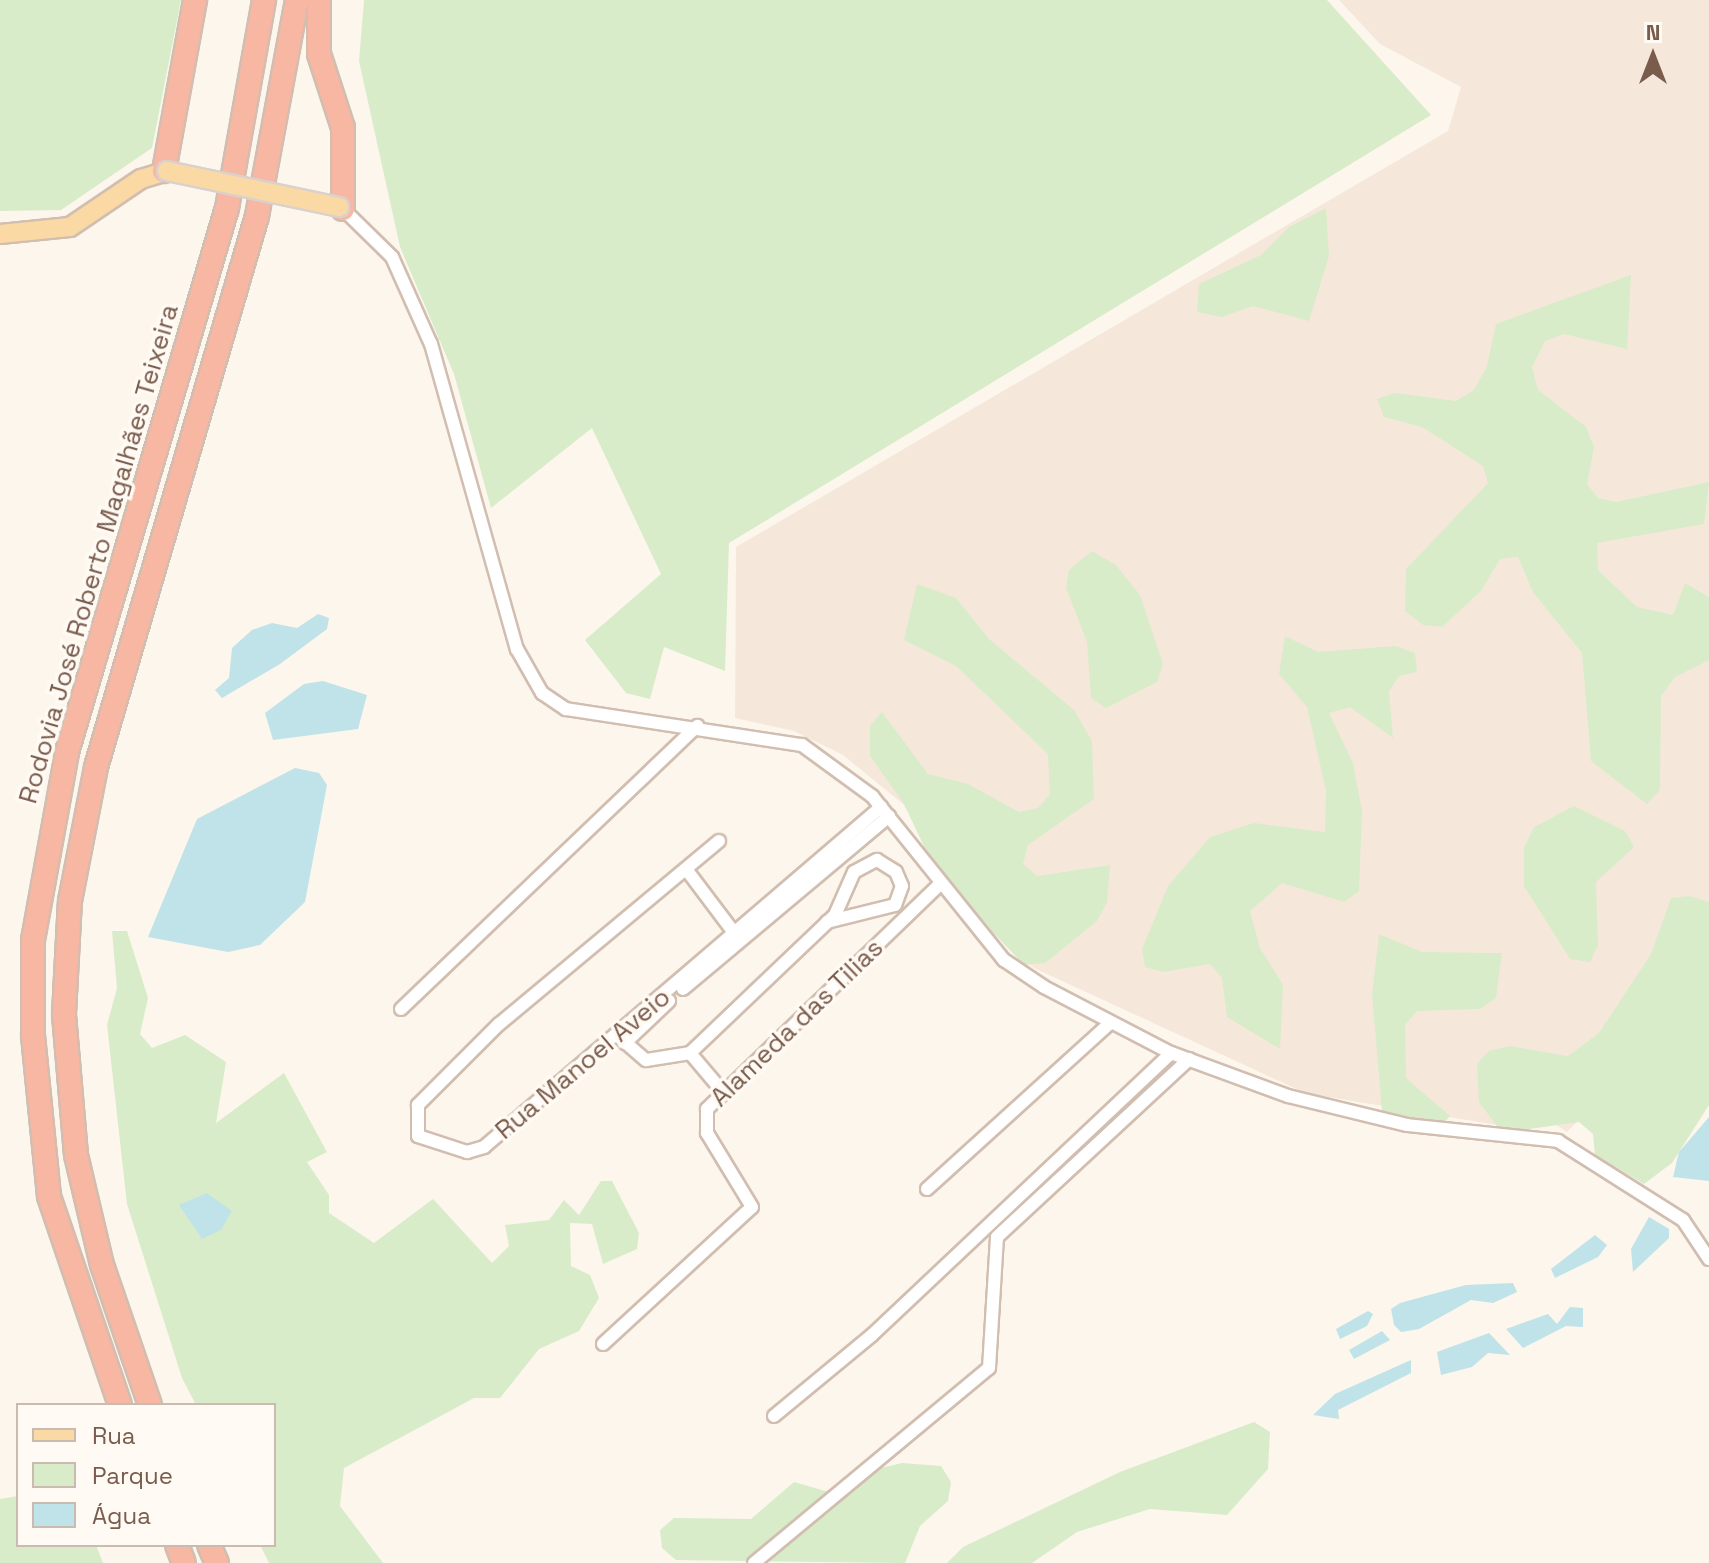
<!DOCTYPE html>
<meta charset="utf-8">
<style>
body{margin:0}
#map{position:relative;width:1709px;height:1563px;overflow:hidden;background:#fdf6ec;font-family:"Space Grotesk",sans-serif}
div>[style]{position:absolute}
.residential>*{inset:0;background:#f5e8da}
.green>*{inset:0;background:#d8ecc9}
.water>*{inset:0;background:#bfe3e8}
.roads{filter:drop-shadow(2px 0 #d1beb0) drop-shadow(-2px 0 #d1beb0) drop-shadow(0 2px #d1beb0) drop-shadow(0 -2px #d1beb0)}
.street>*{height:12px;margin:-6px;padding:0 6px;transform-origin:6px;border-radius:6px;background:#fff}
.primary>*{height:18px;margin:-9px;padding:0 9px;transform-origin:9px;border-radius:9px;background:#fbd9a5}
.highway>*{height:22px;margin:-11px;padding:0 11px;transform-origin:11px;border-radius:11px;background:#f7b7a3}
.bridges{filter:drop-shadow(2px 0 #dad1cd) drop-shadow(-2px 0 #dad1cd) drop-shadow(0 2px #dad1cd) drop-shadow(0 -2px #dad1cd)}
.primary-bridge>*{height:18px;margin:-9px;padding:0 9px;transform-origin:9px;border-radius:9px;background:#fbd9a5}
span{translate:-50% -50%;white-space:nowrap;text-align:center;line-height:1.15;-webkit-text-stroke:7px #fffaf3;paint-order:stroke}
.street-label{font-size:26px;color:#7a5c4d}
.legend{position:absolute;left:16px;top:1403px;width:260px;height:144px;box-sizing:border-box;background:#fffaf3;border:2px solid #cabbb1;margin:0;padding:10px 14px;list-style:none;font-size:24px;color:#7a5c4d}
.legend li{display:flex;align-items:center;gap:16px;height:40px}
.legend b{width:40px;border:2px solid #cabbb1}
.north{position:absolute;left:1613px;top:16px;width:80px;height:80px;-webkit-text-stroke:6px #fffaf3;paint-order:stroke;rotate:0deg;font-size:22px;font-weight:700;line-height:32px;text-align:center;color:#7a5c4d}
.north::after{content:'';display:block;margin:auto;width:28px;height:36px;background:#7a5c4d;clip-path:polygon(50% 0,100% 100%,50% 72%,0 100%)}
</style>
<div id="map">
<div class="residential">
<div style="clip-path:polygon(1339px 0,1709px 0,1709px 1062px,1624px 1073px,1567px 1132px,1546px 1118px,1509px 1127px,1305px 1093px,1034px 968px,990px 930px,903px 804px,843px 755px,794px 731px,735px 718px,736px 547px,1448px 131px,1461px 87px,1380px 44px)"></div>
</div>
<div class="green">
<div style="clip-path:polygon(0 0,181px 0,152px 148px,61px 210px,0 211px)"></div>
<div style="clip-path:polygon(364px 0,1327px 0,1431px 115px,729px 543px,725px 671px,664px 647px,650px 699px,626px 693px,585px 640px,661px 574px,592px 428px,491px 508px,454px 374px,400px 247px,359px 61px)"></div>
<div style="clip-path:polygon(1326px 208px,1329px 256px,1309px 321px,1253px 306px,1222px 317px,1197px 312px,1199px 284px,1261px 255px,1289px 227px)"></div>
<div style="clip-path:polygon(1631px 275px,1627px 349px,1564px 334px,1545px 341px,1532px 367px,1538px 390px,1586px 427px,1594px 447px,1587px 484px,1598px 498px,1616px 502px,1709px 482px,1704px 524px,1597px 543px,1598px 570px,1637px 607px,1673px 615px,1685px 583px,1709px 597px,1709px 660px,1675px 677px,1661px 696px,1660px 790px,1647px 804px,1591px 761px,1582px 653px,1533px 592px,1518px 557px,1500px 559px,1481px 591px,1442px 627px,1423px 625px,1405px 611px,1406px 569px,1488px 483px,1483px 466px,1422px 427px,1384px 417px,1377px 399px,1395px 393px,1456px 401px,1474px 390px,1487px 366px,1496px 324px)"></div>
<div style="clip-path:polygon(1092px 551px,1116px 565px,1140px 595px,1163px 664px,1157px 682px,1106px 708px,1091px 698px,1087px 642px,1066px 588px,1069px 570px)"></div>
<div style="clip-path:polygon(917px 584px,956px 598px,989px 639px,1074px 710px,1092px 741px,1094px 799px,1028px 845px,1023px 864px,1037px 876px,1110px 865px,1107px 902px,1097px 921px,1045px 963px,1024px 965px,936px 872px,904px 804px,870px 756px,870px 726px,882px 712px,928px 774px,968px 784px,1019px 812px,1038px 808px,1050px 794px,1048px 754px,956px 666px,904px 640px)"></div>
<div style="clip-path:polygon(1285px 636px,1318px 652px,1396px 646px,1415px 653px,1417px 672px,1399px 676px,1389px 691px,1393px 738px,1350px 707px,1329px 713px,1353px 763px,1362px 811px,1359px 891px,1344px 902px,1282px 883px,1250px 911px,1260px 948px,1283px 985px,1280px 1049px,1227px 1017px,1222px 978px,1210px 964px,1163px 972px,1145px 967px,1142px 949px,1168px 886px,1210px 837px,1254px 823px,1325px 832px,1326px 791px,1307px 707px,1279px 674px)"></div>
<div style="clip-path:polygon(1574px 806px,1625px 831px,1634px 847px,1596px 882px,1598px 945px,1590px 962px,1570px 959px,1524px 886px,1524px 848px,1534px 827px)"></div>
<div style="clip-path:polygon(1690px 896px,1709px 902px,1709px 1105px,1672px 1163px,1644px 1184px,1595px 1155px,1593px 1134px,1579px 1122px,1502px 1133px,1479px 1102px,1477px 1064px,1489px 1051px,1510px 1046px,1568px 1056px,1599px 1033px,1651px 954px,1671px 898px)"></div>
<div style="clip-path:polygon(112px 931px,127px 931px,148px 998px,140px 1034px,152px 1048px,185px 1035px,226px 1062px,216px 1123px,284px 1073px,327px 1152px,307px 1162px,329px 1195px,329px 1213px,374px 1243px,433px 1199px,492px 1263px,509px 1246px,505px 1225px,549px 1220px,564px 1200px,579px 1215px,601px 1181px,612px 1181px,639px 1233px,637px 1249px,603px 1264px,592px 1224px,570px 1223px,571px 1266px,590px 1275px,599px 1298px,579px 1331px,539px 1349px,500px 1398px,474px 1398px,344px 1468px,340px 1506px,383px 1563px,269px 1563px,260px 1545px,274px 1545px,274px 1405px,196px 1405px,182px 1378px,127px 1204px,107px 1025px,117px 988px)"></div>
<div style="clip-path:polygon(1379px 934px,1422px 952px,1502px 953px,1496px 998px,1480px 1009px,1417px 1011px,1405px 1025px,1406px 1078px,1450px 1116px,1438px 1130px,1399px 1125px,1382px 1111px,1372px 994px)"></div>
<div style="clip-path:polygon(1254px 1422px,1270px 1432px,1268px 1469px,1227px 1515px,1150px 1509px,1077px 1532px,1032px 1563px,947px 1563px,963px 1547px,1120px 1472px)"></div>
<div style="clip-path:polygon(902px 1463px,941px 1466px,951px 1482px,948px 1501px,920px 1526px,905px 1563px,676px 1560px,662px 1548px,660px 1530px,674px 1518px,751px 1519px,794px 1482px,829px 1492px,864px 1472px)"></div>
<div style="clip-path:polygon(18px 1496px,18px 1545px,96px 1545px,103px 1563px,0 1563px,0 1499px)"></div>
</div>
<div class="water">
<div style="clip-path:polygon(318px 614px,329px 618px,327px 629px,280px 664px,222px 698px,215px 690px,229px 678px,232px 648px,252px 630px,272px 623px,297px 628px)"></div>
<div style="clip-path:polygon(323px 681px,367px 695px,358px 729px,273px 740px,265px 713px,304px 684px)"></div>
<div style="clip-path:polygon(295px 768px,319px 773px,327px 785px,305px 902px,260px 945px,228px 952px,148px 937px,197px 819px)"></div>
<div style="clip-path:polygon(1709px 1117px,1709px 1181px,1673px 1177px,1679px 1152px)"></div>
<div style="clip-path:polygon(207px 1193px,232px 1211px,221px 1230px,202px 1239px,179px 1205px)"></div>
<div style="clip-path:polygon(1649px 1217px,1669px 1229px,1669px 1238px,1633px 1272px,1631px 1249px)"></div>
<div style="clip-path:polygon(1595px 1235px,1607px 1245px,1598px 1257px,1555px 1278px,1551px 1269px)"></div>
<div style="clip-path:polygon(1513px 1283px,1517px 1292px,1493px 1303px,1471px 1300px,1419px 1329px,1401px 1332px,1394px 1325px,1391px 1309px,1400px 1303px,1466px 1285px)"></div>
<div style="clip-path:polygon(1570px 1307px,1583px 1308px,1583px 1327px,1566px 1326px,1523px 1348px,1506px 1329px,1548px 1314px,1557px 1324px)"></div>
<div style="clip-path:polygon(1368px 1311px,1373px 1314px,1367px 1326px,1340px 1339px,1336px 1329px)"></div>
<div style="clip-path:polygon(1382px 1331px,1390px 1340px,1354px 1359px,1349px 1350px)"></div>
<div style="clip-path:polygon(1489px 1333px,1510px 1355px,1488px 1353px,1472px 1367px,1441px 1375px,1437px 1352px)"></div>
<div style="clip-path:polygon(1411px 1360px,1411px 1373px,1338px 1410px,1339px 1419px,1313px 1415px,1335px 1394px)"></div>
</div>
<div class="roads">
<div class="street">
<div style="left:343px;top:209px;width:69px;rotate:44.4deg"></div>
<div style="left:392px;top:257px;width:95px;rotate:65.9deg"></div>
<div style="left:431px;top:344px;width:317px;rotate:74.3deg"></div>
<div style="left:517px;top:649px;width:51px;rotate:60.4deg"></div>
<div style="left:542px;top:693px;width:29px;rotate:34deg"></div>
<div style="left:566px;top:709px;width:239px;rotate:8.7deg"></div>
<div style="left:802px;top:745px;width:87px;rotate:36.1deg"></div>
<div style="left:872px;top:796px;width:211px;rotate:51.2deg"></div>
<div style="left:1004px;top:960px;width:48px;rotate:34deg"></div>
<div style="left:1044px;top:987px;width:143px;rotate:27.5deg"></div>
<div style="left:1171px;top:1053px;width:125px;rotate:20.2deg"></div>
<div style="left:1288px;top:1096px;width:122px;rotate:13.7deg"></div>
<div style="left:1407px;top:1125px;width:152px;rotate:6deg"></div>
<div style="left:1558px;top:1141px;width:148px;rotate:32.3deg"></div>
<div style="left:1683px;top:1220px;width:47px;rotate:56.3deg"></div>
<div style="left:719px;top:841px;width:286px;rotate:140.2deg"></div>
<div style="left:499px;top:1024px;width:115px;rotate:135deg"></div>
<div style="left:418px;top:1105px;width:31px;rotate:90deg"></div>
<div style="left:418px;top:1136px;width:52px;rotate:18.1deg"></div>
<div style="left:467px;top:1152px;width:18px;rotate:-16deg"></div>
<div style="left:484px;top:1147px;width:523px;rotate:-40.58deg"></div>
<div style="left:686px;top:869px;width:81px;rotate:53deg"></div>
<div style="left:683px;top:989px;width:269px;rotate:-40deg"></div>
<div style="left:401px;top:1009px;width:410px;rotate:-43.7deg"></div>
<div style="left:618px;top:1036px;width:37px;rotate:41deg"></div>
<div style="left:646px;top:1060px;width:45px;rotate:-9deg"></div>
<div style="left:690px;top:1053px;width:200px;rotate:-43.6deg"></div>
<div style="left:835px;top:915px;width:47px;rotate:-66.2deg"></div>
<div style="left:854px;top:872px;width:26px;rotate:-28deg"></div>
<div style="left:877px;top:860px;width:22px;rotate:32deg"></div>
<div style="left:896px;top:872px;width:15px;rotate:67deg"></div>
<div style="left:902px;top:886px;width:20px;rotate:110deg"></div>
<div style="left:895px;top:905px;width:70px;rotate:166deg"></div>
<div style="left:625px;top:1043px;width:61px;rotate:-43.7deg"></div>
<div style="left:690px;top:1053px;width:51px;rotate:49.8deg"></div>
<div style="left:927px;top:1189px;width:247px;rotate:-42.2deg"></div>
<div style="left:603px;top:1344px;width:202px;rotate:-42.6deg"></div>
<div style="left:752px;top:1207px;width:87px;rotate:-121.3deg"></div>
<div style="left:707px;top:1133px;width:24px;rotate:-90deg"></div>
<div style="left:707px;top:1109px;width:325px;rotate:-44deg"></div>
<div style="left:774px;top:1416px;width:127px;rotate:-39.6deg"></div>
<div style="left:872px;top:1335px;width:411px;rotate:-43.3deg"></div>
<div style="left:754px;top:1563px;width:305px;rotate:-39.7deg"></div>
<div style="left:989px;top:1368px;width:131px;rotate:-86.5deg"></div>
<div style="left:997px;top:1237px;width:262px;rotate:-42.8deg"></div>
</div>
<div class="primary">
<div style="left:0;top:234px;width:70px;rotate:-5.7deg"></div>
<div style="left:70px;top:227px;width:86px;rotate:-34.1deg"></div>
<div style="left:141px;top:179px;width:27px;rotate:-17deg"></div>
</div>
<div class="highway">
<div style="left:319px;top:0;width:54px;rotate:90deg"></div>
<div style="left:319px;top:54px;width:78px;rotate:72deg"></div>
<div style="left:343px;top:128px;width:81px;rotate:90deg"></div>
<div style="left:164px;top:171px;width:174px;rotate:-79.7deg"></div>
<div style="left:120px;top:1405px;width:221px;rotate:-108.8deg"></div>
<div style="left:49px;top:1196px;width:162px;rotate:-95.7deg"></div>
<div style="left:33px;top:1035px;width:95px;rotate:-90deg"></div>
<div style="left:33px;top:940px;width:191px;rotate:-79.7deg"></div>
<div style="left:67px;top:752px;width:567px;rotate:-73.61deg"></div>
<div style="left:227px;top:208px;width:211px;rotate:-79.9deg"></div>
<div style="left:150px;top:1405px;width:148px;rotate:-108.9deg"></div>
<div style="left:102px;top:1265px;width:113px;rotate:-103.3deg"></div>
<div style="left:76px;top:1155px;width:142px;rotate:-94.9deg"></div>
<div style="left:64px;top:1014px;width:113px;rotate:-87deg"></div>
<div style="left:70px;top:901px;width:136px;rotate:-79deg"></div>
<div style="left:96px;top:767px;width:574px;rotate:-73.71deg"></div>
<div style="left:257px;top:216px;width:220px;rotate:-79.5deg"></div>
<div style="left:177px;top:1545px;width:19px;rotate:69deg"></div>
<div style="left:209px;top:1545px;width:20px;rotate:66deg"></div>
</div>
</div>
<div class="bridges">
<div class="primary-bridge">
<div style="left:167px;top:171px;width:176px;rotate:11.8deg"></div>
</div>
</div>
<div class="street-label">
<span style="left:99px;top:554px;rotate:-74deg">Rodovia José Roberto Magalhães Teixeira</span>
<span style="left:797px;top:1023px;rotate:-44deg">Alameda das Tilias</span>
<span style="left:583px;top:1064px;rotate:-40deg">Rua Manoel Aveio</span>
</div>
<ul class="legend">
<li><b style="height:10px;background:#fbd9a5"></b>Rua</li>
<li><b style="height:22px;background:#d8ecc9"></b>Parque</li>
<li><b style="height:22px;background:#bfe3e8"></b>Água</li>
</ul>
<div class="north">N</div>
</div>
